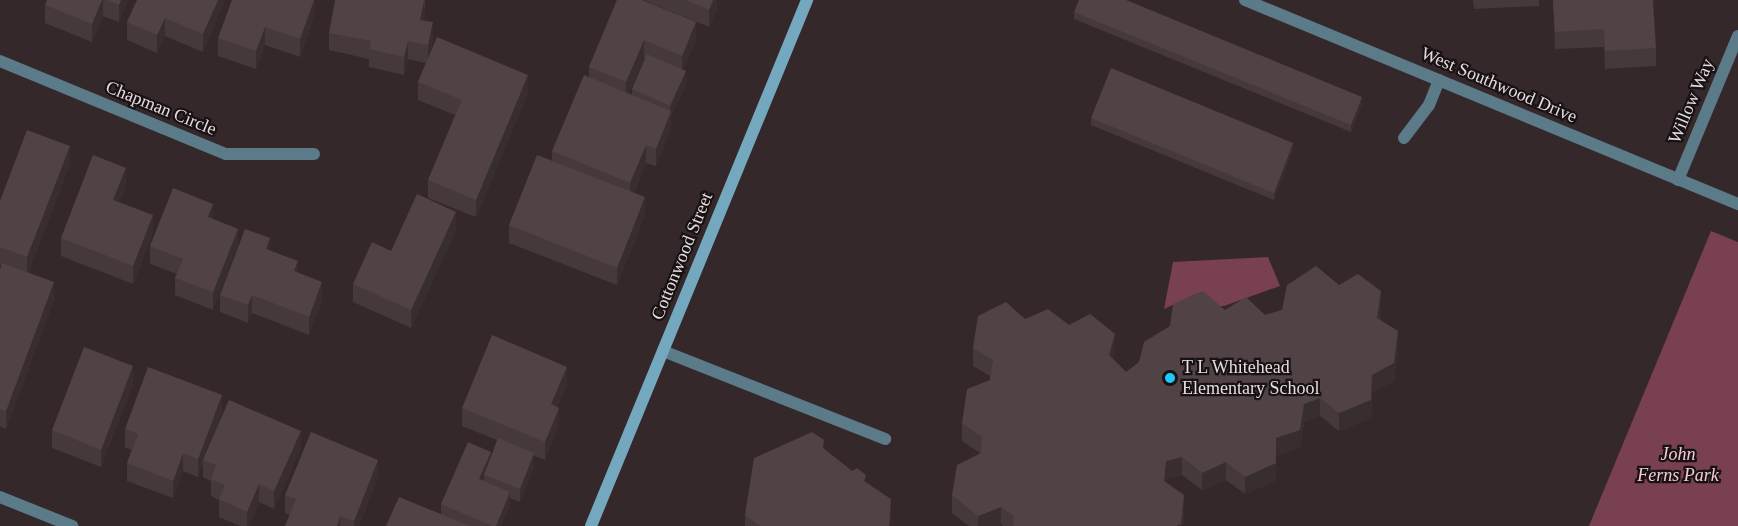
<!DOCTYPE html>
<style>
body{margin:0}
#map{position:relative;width:1738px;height:526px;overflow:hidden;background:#35282b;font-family:Georgia,serif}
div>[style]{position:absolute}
.green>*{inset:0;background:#794051}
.lane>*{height:12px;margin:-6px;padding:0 6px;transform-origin:6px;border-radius:6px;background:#5b7b88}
.street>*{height:12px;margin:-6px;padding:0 6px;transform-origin:6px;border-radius:6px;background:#5b7b88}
.secondary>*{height:12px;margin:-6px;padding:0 6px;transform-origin:6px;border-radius:6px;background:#74a8be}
.wall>*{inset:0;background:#45393b}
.shaded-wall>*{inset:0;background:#382e30}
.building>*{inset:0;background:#504245}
.dots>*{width:16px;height:16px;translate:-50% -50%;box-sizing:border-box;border:3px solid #181214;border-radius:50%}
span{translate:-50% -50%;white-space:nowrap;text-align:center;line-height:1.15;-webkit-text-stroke:4.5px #181214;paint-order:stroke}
.street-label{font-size:18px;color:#e5dcde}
.poi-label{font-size:18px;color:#e5dcde}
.left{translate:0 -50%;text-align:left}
.park-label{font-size:18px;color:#f5cbd5;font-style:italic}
</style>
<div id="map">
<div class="green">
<div style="clip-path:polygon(1711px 231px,1738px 242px,1738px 526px,1589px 526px)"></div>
<div style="clip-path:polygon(1268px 257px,1280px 286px,1224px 306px,1215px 306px,1198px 293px,1164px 309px,1173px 262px)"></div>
</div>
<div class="lane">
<div style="left:1404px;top:138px;width:41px;rotate:-52.9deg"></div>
<div style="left:1429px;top:105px;width:27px;rotate:-68deg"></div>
<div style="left:663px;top:351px;width:239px;rotate:21.6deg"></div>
</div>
<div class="street">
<div style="left:1245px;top:0;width:534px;rotate:22.48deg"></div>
<div style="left:0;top:61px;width:244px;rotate:22.4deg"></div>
<div style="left:226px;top:154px;width:88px"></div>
<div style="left:1678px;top:180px;width:156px;rotate:-67.4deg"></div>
<div style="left:0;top:497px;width:78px;rotate:21.9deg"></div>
</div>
<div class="secondary">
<div style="left:591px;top:526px;width:569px;rotate:-67.67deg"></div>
</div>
<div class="wall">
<div style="clip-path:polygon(47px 0,128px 0,119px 22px,103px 16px,92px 42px,45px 23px,45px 5px)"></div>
<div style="clip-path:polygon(225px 0,203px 52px,165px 36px,157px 53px,127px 40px,127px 22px)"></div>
<div style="clip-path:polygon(315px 0,315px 14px,300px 57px,265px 45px,256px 69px,218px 56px,218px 38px)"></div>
<div style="clip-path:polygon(425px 0,425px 15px,424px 20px,433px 40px,430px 54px,528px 93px,476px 217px,428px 198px,428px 180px,455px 115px,418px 100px,418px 82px,426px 63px,408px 59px,404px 75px,369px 67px,369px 59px,329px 50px,329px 33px)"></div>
<div style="clip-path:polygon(evenodd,617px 0,696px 40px,683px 70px,686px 85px,671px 116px,671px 128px,656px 166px,646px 163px,634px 193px,645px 215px,617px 285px,509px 243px,509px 225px,552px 161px,552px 151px,589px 77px,589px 67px,617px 0,644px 58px,646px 59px,632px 89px,632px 95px,629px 93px,644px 58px)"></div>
<div style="clip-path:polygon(643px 0,717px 0,717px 8px,709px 27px)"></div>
<div style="clip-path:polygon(1473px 0,1539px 0,1539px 6px,1474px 9px)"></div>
<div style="clip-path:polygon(1553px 0,1656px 48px,1656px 66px,1605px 69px,1604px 47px,1555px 49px)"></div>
<div style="clip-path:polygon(1074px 12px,1362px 104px,1351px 132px,1074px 19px)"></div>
<div style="clip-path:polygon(1091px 118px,1293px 150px,1274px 200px,1091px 125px)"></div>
<div style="clip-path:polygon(70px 164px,28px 273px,54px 300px,6px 429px,0 426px,0 270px,2px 265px,0 265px,0 201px)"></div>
<div style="clip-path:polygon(126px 186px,119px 202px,153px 233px,133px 284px,61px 256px,61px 238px)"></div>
<div style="clip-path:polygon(213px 219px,238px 229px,213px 310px,175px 295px,175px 278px,177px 274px,150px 264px,150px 246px)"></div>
<div style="clip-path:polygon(456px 230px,411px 328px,353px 302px,353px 284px,391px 251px)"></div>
<div style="clip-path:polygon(270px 250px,298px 273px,322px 300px,309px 335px,252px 313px,248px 323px,220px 312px,220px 295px)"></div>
<div style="clip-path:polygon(1339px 285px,1381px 308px,1380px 319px,1398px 349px,1394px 381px,1372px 393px,1371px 418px,1339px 431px,1320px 416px,1304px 422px,1300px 448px,1276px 456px,1276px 481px,1245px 494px,1226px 480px,1202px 490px,1182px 475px,1166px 479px,1166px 482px,1184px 512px,1183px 526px,1003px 526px,1001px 524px,997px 526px,969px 526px,952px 513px,952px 495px,980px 453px,962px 441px,962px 423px,990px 380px,990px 376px,973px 366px,973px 348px,1025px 319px,1069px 325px,1115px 352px,1113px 359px,1126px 372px,1225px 310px,1265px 315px,1282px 310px)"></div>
<div style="clip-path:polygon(133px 384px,101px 467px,52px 448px,52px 430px)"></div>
<div style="clip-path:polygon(567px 384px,557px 407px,559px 425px,545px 460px,534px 456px,534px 466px,520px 502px,510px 498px,510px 505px,501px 526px,386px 526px,441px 514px,441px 504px,491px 457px,497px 440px,462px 426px,462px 408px)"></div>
<div style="clip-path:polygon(222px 413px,215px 433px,301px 448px,274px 509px,259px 502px,249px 526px,240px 526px,219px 517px,219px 500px,211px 496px,211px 481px,203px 477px,203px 464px,198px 477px,183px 471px,173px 498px,127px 481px,127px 463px,132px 450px,125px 447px,125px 429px)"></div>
<div style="clip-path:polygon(824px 449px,866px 482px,891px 517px,890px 526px,745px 526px,745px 515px)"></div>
<div style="clip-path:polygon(378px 477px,359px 526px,285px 526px,290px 515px,285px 513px,285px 495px)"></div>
</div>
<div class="shaded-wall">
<div style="clip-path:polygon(102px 0,103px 0,103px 16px,92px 42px,92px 24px)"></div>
<div style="clip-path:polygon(121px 0,128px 0,119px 22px,119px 5px)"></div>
<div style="clip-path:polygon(218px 0,225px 0,203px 52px,203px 34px)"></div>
<div style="clip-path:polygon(314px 0,315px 0,315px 14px,300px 57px,300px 39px)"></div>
<div style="clip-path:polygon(424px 0,425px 15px,420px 38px,420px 20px)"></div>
<div style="clip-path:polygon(713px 0,717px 0,717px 8px,709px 27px,709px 10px)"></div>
<div style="clip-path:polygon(165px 18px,165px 36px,157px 53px,157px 35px)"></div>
<div style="clip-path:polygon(433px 22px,433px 40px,428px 63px,428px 45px)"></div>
<div style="clip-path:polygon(696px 22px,696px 40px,682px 74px,682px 56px)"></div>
<div style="clip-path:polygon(265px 27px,265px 45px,256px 69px,256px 51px)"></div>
<div style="clip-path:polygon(644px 40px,644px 58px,626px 100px,626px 82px)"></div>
<div style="clip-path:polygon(408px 41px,408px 59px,404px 75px,404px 57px)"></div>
<div style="clip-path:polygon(686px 71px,686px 85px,671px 116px,671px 128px,656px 166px,656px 149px,670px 114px,670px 106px)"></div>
<div style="clip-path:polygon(528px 75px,528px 93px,476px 217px,476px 200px)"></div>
<div style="clip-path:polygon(1362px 97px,1362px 104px,1351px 132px,1351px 125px)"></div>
<div style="clip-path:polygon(1293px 143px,1293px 150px,1274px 200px,1274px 193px)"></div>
<div style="clip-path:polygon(646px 145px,646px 163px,630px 201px,630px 183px)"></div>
<div style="clip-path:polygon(70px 146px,70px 164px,27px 275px,27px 257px)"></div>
<div style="clip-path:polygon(126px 168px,126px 186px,113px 218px,113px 200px)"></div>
<div style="clip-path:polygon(645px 197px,645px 215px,617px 285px,617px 268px)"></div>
<div style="clip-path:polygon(213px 204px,213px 221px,208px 217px)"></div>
<div style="clip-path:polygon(456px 212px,456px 230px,411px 328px,411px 310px)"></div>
<div style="clip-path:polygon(153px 215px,153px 233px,133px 284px,133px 266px)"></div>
<div style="clip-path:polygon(238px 229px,238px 246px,213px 310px,213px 292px)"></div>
<div style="clip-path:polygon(270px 238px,270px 256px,266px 249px)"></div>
<div style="clip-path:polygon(298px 261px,298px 279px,294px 271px)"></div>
<div style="clip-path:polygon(54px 282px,54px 300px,6px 429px,6px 411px)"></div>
<div style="clip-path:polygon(322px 282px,322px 300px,309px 335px,309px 317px)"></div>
<div style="clip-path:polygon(1381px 291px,1381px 308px,1377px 335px,1377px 318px)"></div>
<div style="clip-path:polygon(252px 295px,252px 313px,248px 323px,248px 305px)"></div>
<div style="clip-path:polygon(1398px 331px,1398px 349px,1394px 381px,1372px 393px,1371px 418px,1339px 431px,1339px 413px,1372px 375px)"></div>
<div style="clip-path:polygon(1115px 334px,1115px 352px,1109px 373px,1109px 355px)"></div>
<div style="clip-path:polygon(133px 366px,133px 384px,101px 467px,101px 450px)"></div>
<div style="clip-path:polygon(567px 367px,567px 384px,551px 422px,551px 404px)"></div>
<div style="clip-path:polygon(222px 395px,222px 413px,205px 460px,203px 460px,203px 464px,198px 477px,198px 459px)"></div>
<div style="clip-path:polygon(1320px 398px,1320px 416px,1304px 422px,1300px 448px,1276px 456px,1276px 438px,1304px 404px)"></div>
<div style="clip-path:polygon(559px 408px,559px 425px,545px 460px,545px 442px)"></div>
<div style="clip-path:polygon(301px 431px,301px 448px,274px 509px,274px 491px)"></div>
<div style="clip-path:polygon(491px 452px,491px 465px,484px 475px,484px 481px,479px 479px)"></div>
<div style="clip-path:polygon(183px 453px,183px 471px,173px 498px,173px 481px)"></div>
<div style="clip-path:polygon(534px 453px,534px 466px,520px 502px,520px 489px)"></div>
<div style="clip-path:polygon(1182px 457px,1182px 475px,1166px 479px,1164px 498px,1164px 481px,1166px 461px)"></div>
<div style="clip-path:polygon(378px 460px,378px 477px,359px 526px,354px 526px,354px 521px)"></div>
<div style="clip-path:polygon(1226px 462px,1226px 480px,1202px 490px,1202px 473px)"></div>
<div style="clip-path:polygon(1276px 463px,1276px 481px,1245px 494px,1245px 477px)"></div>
<div style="clip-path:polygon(259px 484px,259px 502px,249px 526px,247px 526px,247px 512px)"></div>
<div style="clip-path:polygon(510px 492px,510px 505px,501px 526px,496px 526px)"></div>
<div style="clip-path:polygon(1184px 495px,1184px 512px,1183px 526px,1176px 526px)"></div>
<div style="clip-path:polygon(891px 499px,891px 517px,890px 526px,889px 526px)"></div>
<div style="clip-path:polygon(1001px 507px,1001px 524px,997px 526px,978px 526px,978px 516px)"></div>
<div style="clip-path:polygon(340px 516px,340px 526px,337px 526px)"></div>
</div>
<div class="building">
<div style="clip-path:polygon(47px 0,102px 0,92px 24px,45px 5px)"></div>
<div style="clip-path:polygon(108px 0,121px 0,119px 5px)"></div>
<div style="clip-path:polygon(137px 0,218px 0,203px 34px,165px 18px,157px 35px,127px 22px)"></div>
<div style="clip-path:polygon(232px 0,314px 0,300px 39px,265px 27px,256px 51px,218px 38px)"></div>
<div style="clip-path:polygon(335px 0,424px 0,420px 20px,433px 22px,428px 45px,408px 41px,404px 57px,369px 49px,371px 41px,329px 33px)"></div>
<div style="clip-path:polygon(617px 0,642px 0,696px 22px,682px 56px,644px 40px,626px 82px,589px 67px)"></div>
<div style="clip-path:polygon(686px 0,713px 0,709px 10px)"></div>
<div style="clip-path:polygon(1079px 0,1126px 0,1362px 97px,1351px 125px,1074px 12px)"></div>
<div style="clip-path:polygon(1553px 0,1653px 0,1656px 48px,1605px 51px,1604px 29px,1555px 32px)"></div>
<div style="clip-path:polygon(437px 37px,528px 75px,476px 200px,428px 180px,462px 100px,418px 82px)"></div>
<div style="clip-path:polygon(647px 54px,686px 71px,670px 106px,632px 89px)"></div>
<div style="clip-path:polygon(1111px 68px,1293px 143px,1274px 193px,1091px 118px)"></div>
<div style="clip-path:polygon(584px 75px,671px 111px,656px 149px,646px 145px,630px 183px,552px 151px)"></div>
<div style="clip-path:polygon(27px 130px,70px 146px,27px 257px,0 247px,0 201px)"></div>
<div style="clip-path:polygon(93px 155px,126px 168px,113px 200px,153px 215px,133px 266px,61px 238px)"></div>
<div style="clip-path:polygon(537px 155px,645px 197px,617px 268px,509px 225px)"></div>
<div style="clip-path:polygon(173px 188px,213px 204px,208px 217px,238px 229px,213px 292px,175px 278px,183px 259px,150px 246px)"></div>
<div style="clip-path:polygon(417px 194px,456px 212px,411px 310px,353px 284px,372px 242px,391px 251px)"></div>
<div style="clip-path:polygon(245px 229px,270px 238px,266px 249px,298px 261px,294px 271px,322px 282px,309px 317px,252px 295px,248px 305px,220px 295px)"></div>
<div style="clip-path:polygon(2px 263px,54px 282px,6px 411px,0 409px,0 270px)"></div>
<div style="clip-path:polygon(1316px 266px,1339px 285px,1358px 274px,1381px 291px,1377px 318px,1398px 331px,1394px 363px,1372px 375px,1371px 400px,1339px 413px,1320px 398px,1304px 404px,1300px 430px,1276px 438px,1276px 463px,1245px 477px,1226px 462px,1202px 473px,1182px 457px,1166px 461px,1164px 481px,1184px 495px,1181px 524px,1176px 526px,1013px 526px,1014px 516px,1001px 507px,978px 516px,952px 495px,957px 465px,981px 453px,982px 437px,962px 423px,967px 389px,990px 380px,993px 360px,973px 348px,978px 316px,1006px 302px,1025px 319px,1048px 309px,1069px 325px,1090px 314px,1115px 334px,1109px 355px,1126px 372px,1139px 362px,1144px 342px,1170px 326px,1173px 304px,1203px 291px,1225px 310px,1246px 297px,1265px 315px,1282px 310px,1287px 285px)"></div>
<div style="clip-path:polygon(492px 335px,567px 367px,551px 404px,559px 408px,545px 442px,462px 408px)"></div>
<div style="clip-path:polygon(84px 347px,133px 366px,101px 450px,52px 430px)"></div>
<div style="clip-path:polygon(148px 367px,222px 395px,198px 459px,183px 453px,173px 481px,127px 463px,138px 434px,125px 429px)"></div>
<div style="clip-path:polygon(229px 400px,301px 431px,274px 491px,259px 484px,247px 512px,219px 499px,225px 485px,211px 479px,216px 465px,203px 460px)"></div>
<div style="clip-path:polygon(311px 432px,378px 460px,354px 521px,340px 516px,337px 526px,285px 526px,296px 499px,285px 495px)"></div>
<div style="clip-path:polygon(812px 432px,824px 440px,823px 448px,852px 471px,857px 468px,866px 475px,864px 481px,891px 499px,889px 526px,760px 526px,745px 515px,754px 458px)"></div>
<div style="clip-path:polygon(498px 438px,534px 453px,520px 489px,484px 475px)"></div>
<div style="clip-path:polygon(468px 442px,491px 452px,479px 479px,510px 492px,496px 526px,492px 526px,441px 504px)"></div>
<div style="clip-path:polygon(399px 497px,470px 526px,386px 526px)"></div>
</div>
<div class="dots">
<div style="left:1170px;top:378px;background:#1ec9fd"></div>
</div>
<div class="street-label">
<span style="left:1499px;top:85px;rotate:23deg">West Southwood Drive</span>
<span style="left:1691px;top:101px;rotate:-67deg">Willow Way</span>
<span style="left:161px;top:108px;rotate:22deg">Chapman Circle</span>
<span style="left:682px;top:256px;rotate:-68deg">Cottonwood Street</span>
</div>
<div class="poi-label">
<span class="left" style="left:1182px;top:378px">T L Whitehead<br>Elementary School</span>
</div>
<div class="park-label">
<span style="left:1678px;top:465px">John<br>Ferns Park</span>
</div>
</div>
